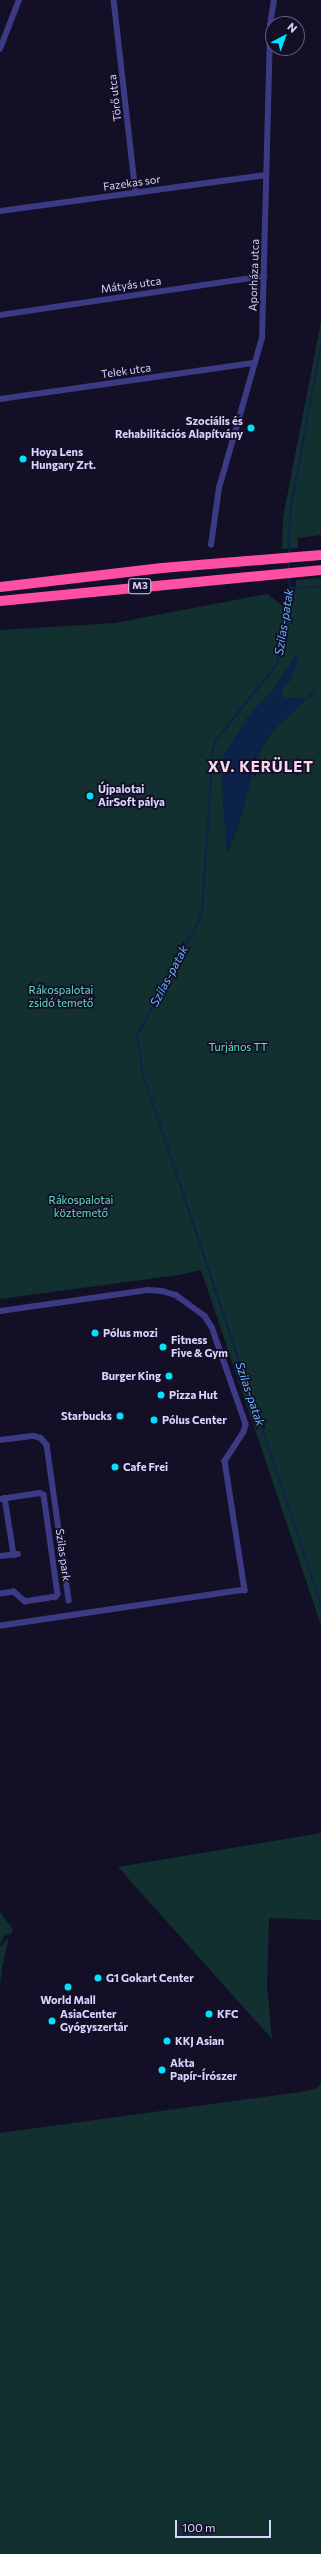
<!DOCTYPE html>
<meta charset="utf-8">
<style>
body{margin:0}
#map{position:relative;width:321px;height:2554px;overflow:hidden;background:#130f26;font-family:Commissioner,sans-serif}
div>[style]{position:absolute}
.green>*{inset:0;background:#12302f}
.water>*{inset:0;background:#0c2248}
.stream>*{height:2px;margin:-1px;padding:0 1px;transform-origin:1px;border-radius:1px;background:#0c2248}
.minor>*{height:5.5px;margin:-2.75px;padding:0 2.75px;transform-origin:2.75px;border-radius:2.75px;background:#3d3a85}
.motorway>*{height:10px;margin:-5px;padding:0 5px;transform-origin:5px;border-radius:5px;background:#ff4fa3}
.dots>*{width:11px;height:11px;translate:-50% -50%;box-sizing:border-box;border:2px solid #130f26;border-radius:50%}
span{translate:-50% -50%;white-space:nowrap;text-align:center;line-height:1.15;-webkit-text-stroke:3.5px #130f26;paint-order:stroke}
.shield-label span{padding:1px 3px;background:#130f26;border:1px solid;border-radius:3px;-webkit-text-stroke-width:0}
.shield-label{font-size:10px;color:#d9d4ff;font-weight:700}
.street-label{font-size:11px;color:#d9d4ff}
.poi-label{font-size:11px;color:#d9d4ff;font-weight:700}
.right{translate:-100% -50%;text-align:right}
.left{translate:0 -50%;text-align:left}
.park-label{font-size:11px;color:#5fe0c0}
.water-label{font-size:12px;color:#62b6ff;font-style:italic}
.district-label{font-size:15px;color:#ffd6f0;font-weight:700;letter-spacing:1px}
.north{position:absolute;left:265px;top:16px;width:40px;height:40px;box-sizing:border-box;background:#130f26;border:1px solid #625e7d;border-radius:50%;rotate:41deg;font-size:11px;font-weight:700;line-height:16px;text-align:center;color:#d9d4ff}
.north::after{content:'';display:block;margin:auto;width:14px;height:18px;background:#00e5ff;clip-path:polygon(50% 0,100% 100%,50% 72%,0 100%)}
.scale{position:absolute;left:175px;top:2520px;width:96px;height:18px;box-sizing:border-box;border:2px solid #d9d4ff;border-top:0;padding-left:5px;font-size:12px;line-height:14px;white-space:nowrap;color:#d9d4ff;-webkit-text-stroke:3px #130f26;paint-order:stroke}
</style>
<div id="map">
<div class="green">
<div style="clip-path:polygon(321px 322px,321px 535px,298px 538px,298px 548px,282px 549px,283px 517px)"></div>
<div style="clip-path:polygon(evenodd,321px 578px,321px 1625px,201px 1270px,179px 1275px,0 1299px,0 630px,115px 623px,267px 594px,284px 607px,284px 589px,296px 586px,296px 580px,321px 578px,297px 654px,291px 679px,280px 692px,284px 698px,307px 699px,271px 732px,255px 762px,239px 824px,227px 854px,222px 782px,224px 755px,248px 717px,274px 689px,297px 654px)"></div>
<div style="clip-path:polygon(321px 1833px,321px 1920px,269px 1918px,267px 1985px,272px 2039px,118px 1867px)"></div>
<div style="clip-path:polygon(0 1912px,13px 1929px,11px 1934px,4px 1936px,0 1944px)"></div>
<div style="clip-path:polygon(9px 1937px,2px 1968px,0 1984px,0 1947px)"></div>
<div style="clip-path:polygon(321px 2083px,321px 2554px,0 2554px,0 2133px,293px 2093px,316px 2089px)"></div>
</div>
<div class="water">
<div style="clip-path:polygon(297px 653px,298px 662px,291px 679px,280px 692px,284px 698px,308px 699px,271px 732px,255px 762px,239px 824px,227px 855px,222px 782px,224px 755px,248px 717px,274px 689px)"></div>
</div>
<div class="stream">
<div style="left:289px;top:554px;width:41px;rotate:-88.6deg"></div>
<div style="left:290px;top:513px;width:172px;rotate:-79.6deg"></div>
<div style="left:289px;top:560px;width:10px;rotate:90deg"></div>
<div style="left:289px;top:576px;width:12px;rotate:85deg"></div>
<div style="left:290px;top:588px;width:77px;rotate:99.7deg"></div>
<div style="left:277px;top:664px;width:97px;rotate:128.8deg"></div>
<div style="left:216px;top:740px;width:9px;rotate:108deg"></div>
<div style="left:213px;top:749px;width:160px;rotate:93.9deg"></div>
<div style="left:202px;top:909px;width:12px;rotate:104deg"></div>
<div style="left:199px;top:921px;width:130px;rotate:118.5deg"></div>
<div style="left:137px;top:1035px;width:40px;rotate:81.5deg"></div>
<div style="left:143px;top:1075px;width:558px;rotate:71.4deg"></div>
<div style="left:290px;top:588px;width:31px;rotate:-2deg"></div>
<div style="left:308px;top:699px;width:10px;rotate:-61deg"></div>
</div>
<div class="minor">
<div style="left:114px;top:0;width:194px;rotate:83.5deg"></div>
<div style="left:0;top:49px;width:53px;rotate:-68.8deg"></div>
<div style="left:0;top:211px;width:268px;rotate:-7.7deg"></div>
<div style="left:0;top:315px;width:267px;rotate:-8.4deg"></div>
<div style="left:0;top:399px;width:257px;rotate:-8.1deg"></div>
<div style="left:211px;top:545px;width:58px;rotate:-82deg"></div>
<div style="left:219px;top:488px;width:156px;rotate:-74deg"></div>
<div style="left:262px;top:338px;width:313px;rotate:-88.5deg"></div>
<div style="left:270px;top:25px;width:25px;rotate:-81deg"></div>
<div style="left:0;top:1311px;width:149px;rotate:-8.1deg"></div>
<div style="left:148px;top:1290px;width:14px;rotate:4deg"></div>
<div style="left:162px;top:1291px;width:15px;rotate:16deg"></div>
<div style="left:176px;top:1295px;width:36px;rotate:36deg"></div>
<div style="left:205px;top:1316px;width:13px;rotate:58deg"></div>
<div style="left:212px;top:1327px;width:103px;rotate:70.7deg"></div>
<div style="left:246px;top:1424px;width:8px;rotate:104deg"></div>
<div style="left:244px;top:1432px;width:35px;rotate:123deg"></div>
<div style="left:225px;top:1461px;width:131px;rotate:81.2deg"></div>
<div style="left:245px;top:1590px;width:248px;rotate:171.6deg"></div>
<div style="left:0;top:1440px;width:34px;rotate:-7deg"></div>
<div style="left:34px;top:1436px;width:7px;rotate:16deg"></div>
<div style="left:41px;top:1438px;width:9px;rotate:49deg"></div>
<div style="left:47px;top:1445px;width:157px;rotate:81.9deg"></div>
<div style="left:5px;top:1498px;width:58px;rotate:81deg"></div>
<div style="left:0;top:1499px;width:40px;rotate:-8.5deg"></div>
<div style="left:40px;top:1493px;width:4px;rotate:27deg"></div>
<div style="left:44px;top:1495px;width:100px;rotate:82deg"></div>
<div style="left:58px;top:1594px;width:4px;rotate:124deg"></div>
<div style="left:56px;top:1597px;width:31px;rotate:171deg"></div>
<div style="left:25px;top:1602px;width:15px;rotate:-138deg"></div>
<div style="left:14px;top:1592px;width:14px;rotate:172deg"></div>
<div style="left:0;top:1556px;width:18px;rotate:-6deg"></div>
</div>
<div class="motorway">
<div style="left:0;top:587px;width:163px;rotate:-6.7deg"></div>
<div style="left:162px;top:568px;width:160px;rotate:-4.7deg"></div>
<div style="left:0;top:601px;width:322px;rotate:-5.5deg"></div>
</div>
<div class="dots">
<div style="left:251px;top:428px;background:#00e5ff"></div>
<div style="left:23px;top:459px;background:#00e5ff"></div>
<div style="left:90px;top:796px;background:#00e5ff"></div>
<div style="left:95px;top:1333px;background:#00e5ff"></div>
<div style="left:163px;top:1347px;background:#00e5ff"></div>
<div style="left:169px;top:1376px;background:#00e5ff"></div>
<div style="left:161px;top:1395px;background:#00e5ff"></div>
<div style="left:120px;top:1416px;background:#00e5ff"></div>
<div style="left:154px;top:1420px;background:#00e5ff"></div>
<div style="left:115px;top:1467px;background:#00e5ff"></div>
<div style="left:98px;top:1978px;background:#00e5ff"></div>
<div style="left:68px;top:1987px;background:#00e5ff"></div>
<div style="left:209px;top:2014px;background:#00e5ff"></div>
<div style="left:52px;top:2021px;background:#00e5ff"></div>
<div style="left:167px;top:2041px;background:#00e5ff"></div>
<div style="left:162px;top:2070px;background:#00e5ff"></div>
</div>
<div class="shield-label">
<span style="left:140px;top:586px">M3</span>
</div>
<div class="street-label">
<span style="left:115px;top:98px;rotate:-97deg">Törő utca</span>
<span style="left:132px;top:183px;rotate:-8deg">Fazekas sor</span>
<span style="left:254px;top:275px;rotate:-88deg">Aporháza utca</span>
<span style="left:131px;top:285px;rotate:-8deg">Mátyás utca</span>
<span style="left:126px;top:371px;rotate:-8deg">Telek utca</span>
<span style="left:63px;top:1555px;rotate:82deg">Szilas park</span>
</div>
<div class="poi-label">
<span class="right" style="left:243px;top:428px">Szociális és<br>Rehabilitációs Alapítvány</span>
<span class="left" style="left:31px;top:459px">Hoya Lens<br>Hungary Zrt.</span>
<span class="left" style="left:98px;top:796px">Újpalotai<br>AirSoft pálya</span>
<span class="left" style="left:103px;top:1333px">Pólus mozi</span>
<span class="left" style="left:171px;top:1347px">Fitness<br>Five &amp; Gym</span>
<span class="right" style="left:161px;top:1376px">Burger King</span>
<span class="left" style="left:169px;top:1395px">Pizza Hut</span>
<span class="right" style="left:112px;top:1416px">Starbucks</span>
<span class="left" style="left:162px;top:1420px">Pólus Center</span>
<span class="left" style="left:123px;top:1467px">Cafe Frei</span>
<span class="left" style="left:106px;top:1978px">G1 Gokart Center</span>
<span style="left:68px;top:2000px">World Mall</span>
<span class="left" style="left:217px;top:2014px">KFC</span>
<span class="left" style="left:60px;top:2021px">AsiaCenter<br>Gyógyszertár</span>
<span class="left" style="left:175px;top:2041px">KKJ Asian</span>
<span class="left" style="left:170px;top:2070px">Akta<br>Papír-Írószer</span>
</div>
<div class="park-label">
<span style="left:61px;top:997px">Rákospalotai<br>zsidó temető</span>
<span style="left:238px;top:1047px">Turjános TT</span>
<span style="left:81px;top:1207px">Rákospalotai<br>köztemető</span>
</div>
<div class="water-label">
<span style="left:284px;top:622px;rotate:-81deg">Szilas-patak</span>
<span style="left:169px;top:976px;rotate:-62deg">Szilas-patak</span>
<span style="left:250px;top:1394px;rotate:71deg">Szilas-patak</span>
</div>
<div class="district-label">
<span style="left:261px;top:767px">XV. KERÜLET</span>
</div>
<div class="north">N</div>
<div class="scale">100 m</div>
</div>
